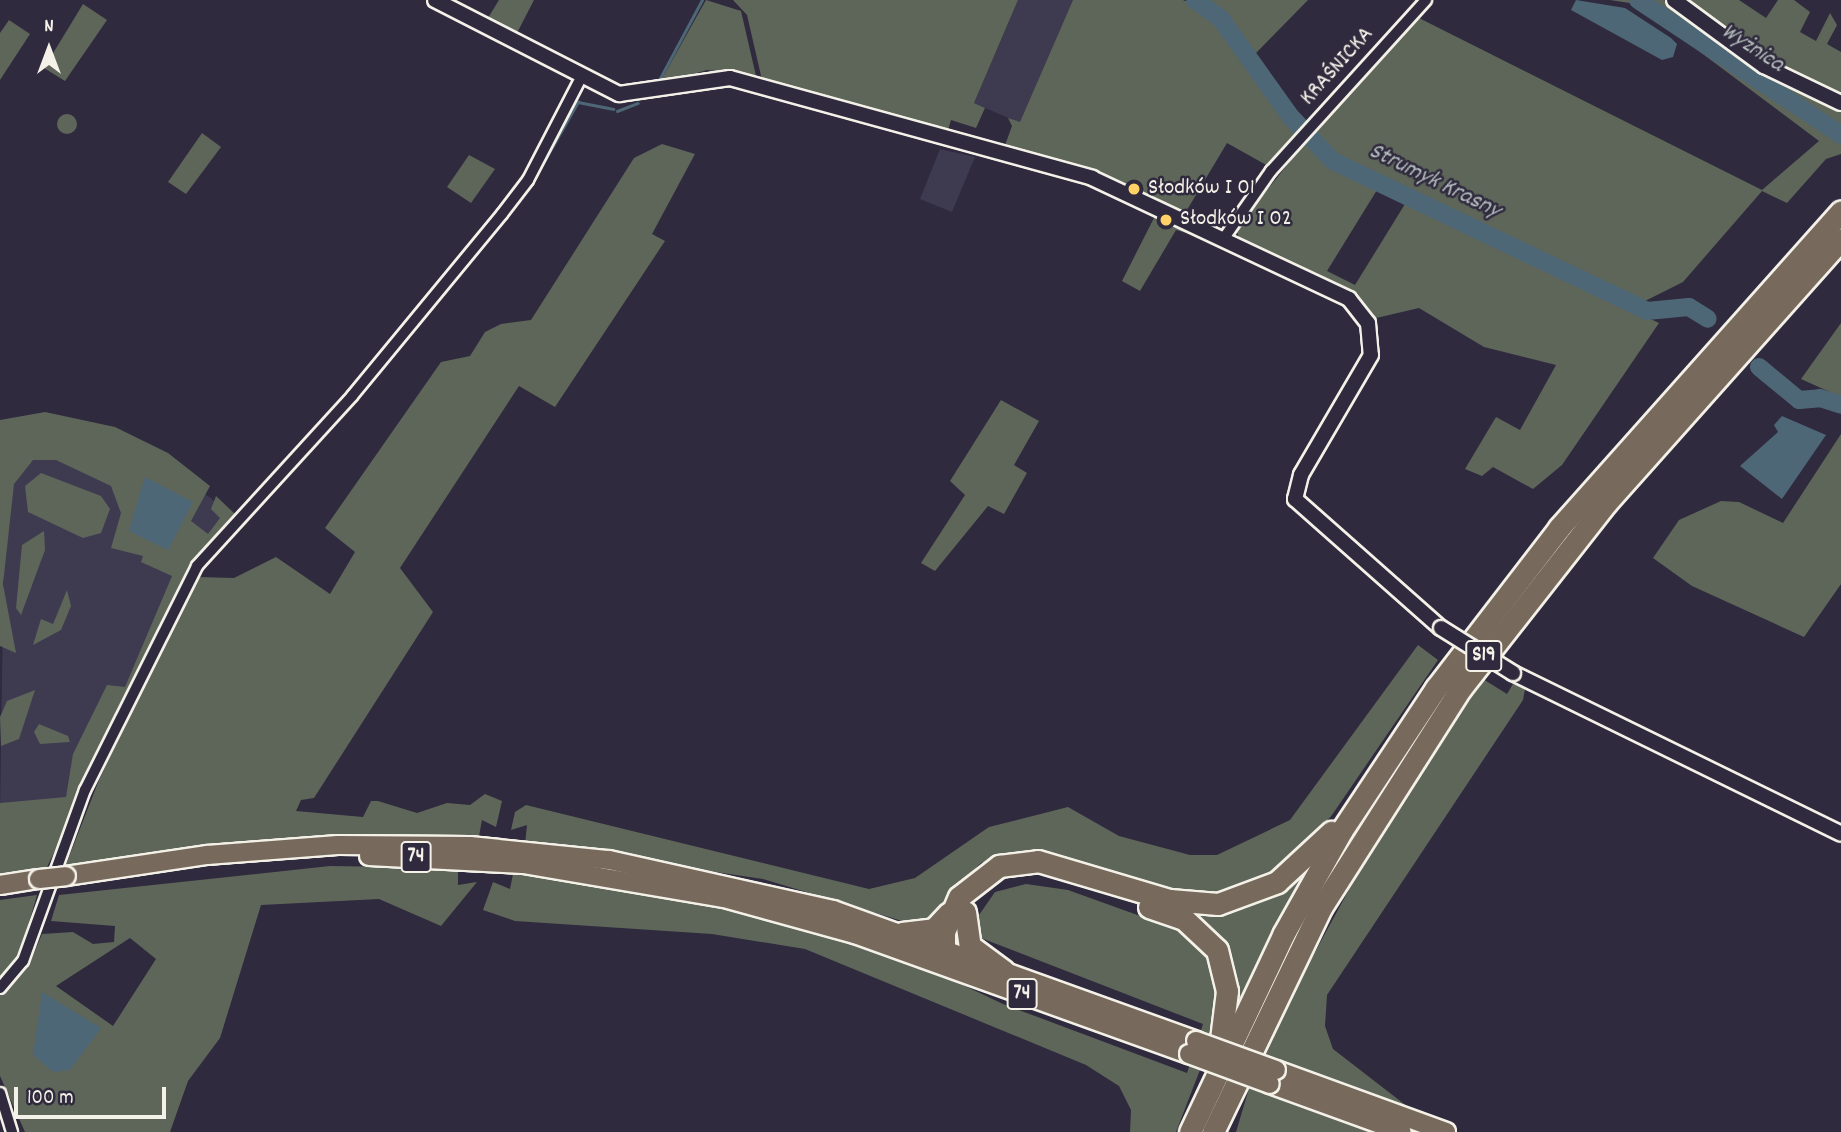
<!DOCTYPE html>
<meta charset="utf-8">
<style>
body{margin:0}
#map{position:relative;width:1841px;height:1132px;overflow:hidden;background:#2f2a3d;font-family:Dekko,sans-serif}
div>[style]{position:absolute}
.built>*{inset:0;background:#3e3b51}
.green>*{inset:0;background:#5e665a}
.round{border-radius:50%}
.water>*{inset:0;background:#4e6777}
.stream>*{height:2.5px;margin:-1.25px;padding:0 1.25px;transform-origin:1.25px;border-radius:1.25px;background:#4e6777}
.river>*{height:18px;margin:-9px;padding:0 9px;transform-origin:9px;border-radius:9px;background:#4e6777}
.roads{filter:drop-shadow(2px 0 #f4f1e8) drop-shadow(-2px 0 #f4f1e8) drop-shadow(0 2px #f4f1e8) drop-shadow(0 -2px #f4f1e8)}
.minor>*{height:10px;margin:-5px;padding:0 5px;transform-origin:5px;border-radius:5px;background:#2f2a3d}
.tertiary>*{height:14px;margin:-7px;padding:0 7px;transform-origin:7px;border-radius:7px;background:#2f2a3d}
.primary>*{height:18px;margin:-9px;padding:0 9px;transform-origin:9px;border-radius:9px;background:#77695c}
.motorway>*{height:21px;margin:-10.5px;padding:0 10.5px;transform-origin:10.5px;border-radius:10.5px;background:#77695c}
.bridges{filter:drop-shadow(2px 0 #f4f1e8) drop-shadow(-2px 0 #f4f1e8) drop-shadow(0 2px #f4f1e8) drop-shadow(0 -2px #f4f1e8)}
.tertiary-bridge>*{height:14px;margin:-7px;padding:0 7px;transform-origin:7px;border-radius:7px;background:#2f2a3d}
.primary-bridge>*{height:18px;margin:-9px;padding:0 9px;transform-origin:9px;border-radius:9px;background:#77695c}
.dots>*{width:19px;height:19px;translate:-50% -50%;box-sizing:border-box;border:4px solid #2f2a3d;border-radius:50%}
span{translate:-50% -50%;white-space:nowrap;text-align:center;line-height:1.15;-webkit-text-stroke:5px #2f2a3d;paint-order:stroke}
.shield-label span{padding:2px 5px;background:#2f2a3d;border:2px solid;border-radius:5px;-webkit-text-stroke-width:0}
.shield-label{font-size:21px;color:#f4f1e8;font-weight:700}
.street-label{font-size:23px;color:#f4f1e8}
.poi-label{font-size:23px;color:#f4f1e8}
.left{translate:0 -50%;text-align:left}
.water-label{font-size:24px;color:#b2babb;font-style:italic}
.north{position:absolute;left:14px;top:14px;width:70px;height:70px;-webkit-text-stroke:5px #2f2a3d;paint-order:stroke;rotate:0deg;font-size:19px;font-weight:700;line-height:28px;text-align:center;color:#f4f1e8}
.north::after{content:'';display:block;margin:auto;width:24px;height:32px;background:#f4f1e8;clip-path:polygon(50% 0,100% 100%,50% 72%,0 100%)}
.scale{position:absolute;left:14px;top:1087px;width:152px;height:32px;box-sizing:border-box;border:4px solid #f4f1e8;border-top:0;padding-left:9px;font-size:21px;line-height:24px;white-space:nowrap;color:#f4f1e8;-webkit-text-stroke:5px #2f2a3d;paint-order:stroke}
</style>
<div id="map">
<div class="built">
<div style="clip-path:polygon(1018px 0,1073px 0,1020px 123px,974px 103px)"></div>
<div style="clip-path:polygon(940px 149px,975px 157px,952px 212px,920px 199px)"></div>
<div style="clip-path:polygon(99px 432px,211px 498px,225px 516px,190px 569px,66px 817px,0 817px,5px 470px)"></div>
</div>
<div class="green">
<div style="clip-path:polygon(499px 0,534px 0,517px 33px,488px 18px)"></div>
<div style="clip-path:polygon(706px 0,741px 11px,756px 76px,707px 70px,659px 84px)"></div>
<div style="clip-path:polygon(733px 0,1018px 0,974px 103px,985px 108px,976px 128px,951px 120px,947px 133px,762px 80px,747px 15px)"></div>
<div style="clip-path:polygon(1073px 0,1183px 0,1202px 8px,1300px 130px,1268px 166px,1227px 143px,1184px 215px,1004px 148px,1012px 126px,1008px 118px,1020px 122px)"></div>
<div style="clip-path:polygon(1206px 0,1308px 0,1255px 54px)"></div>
<div style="clip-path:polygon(1435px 0,1419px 18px,1762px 190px,1819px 141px,1636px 4px,1610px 0,1633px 0,1841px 139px,1841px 154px,1826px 159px,1787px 203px,1762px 191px,1683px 282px,1637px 305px,1361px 176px,1310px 136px)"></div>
<div style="clip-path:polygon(1640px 0,1664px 0,1736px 56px,1841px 108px,1841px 133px)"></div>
<div style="clip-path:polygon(1688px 0,1739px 0,1766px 18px,1778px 0,1794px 0,1810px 12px,1800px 32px,1816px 41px,1830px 13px,1837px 25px,1827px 44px,1841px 52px,1841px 93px,1783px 67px)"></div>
<div style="clip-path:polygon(83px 4px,107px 20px,65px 81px,44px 68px)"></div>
<div style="clip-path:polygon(9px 20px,30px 34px,0 80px,0 33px)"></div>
<div class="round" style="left:57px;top:114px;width:20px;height:20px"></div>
<div style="clip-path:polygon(202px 133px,221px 147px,186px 194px,168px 182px)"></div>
<div style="clip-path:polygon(1307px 140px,1331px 163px,1377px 190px,1327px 271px,1355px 285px,1405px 204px,1659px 323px,1562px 465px,1533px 489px,1493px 467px,1482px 476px,1465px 469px,1496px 417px,1520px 430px,1556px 365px,1484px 347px,1419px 308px,1372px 319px,1351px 293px,1239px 238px,1236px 229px)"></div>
<div style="clip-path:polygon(662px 144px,695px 154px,652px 234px,665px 241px,555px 407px,519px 386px,400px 568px,433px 612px,314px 798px,301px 800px,296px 811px,363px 817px,371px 801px,378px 801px,417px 813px,447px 803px,470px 805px,485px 794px,502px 801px,496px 827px,482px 820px,479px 836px,471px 839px,167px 853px,65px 867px,99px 780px,197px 577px,234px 578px,276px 557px,330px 594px,355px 552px,325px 528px,441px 362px,470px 356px,485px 332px,501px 324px,531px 320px,634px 158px)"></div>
<div style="clip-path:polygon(469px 155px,495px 169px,471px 203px,447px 187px)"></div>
<div style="clip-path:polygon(1156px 214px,1206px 239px,1176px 230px,1140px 291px,1122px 281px)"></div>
<div style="clip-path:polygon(1841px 323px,1841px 397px,1801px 379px)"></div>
<div style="clip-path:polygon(1001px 400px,1039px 421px,1014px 465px,1027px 473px,1004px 514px,988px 506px,935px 571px,921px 563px,965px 495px,950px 481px)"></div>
<div style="clip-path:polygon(45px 412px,115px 427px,168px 453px,210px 486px,191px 521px,208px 534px,220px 518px,211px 509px,216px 496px,235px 514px,205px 550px,44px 873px,0 880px,0 803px,66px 797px,73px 754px,107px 685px,125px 687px,172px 576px,141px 562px,143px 556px,111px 548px,121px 513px,111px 486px,56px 460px,33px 460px,14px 484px,3px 584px,16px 653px,0 646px,0 420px)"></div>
<div style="clip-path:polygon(1841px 434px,1841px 584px,1804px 637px,1692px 586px,1653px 558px,1679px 520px,1721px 501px,1739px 502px,1783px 523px)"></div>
<div style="clip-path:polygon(41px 473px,101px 496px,110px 509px,101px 533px,83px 538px,28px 512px,25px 486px)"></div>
<div style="clip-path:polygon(44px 531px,45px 550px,21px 615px,16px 608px,22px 545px)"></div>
<div style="clip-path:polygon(67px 590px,71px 606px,61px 630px,33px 645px,41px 619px,53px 624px)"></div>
<div style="clip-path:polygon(1418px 645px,1438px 660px,1332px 815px,1293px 860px,1233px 893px,1189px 896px,1021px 851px,981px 863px,955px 888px,940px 914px,912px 924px,763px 879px,525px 844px,527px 825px,511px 830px,515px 812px,526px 805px,869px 889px,915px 878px,989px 827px,1068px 807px,1119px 836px,1190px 855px,1217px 855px,1290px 820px)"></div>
<div style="clip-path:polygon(1483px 679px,1507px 694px,1513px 684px,1525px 689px,1523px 700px,1327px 995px,1325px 1026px,1333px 1049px,1421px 1117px,1281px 1060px,1270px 1093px,1374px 1132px,1236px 1132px,1259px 1055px,1394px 807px)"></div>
<div style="clip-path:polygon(35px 690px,19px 739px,1px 746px,0 717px,7px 701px)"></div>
<div style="clip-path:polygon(39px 724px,68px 736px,70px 742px,40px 744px,34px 732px)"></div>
<div style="clip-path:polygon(evenodd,330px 866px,458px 868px,458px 885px,477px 882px,441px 926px,379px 899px,261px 905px,220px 1038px,188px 1081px,170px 1132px,25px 1132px,0 1076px,0 995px,29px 965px,42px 934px,73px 932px,93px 944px,114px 942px,115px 926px,51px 921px,59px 895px,330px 866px,130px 938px,156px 959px,113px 1026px,56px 986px,130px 938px)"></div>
<div style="clip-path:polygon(1309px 869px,1236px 1005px,1230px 955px,1216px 932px,1184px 910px,1244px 909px,1282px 892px)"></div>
<div style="clip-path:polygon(513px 874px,548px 874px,739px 909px,887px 949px,1003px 1004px,1187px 1073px,1203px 1024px,981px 938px,970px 928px,995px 892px,1026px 884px,1068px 890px,1193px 935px,1210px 952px,1221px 981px,1220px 1018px,1176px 1132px,1130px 1132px,1131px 1110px,1119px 1086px,1086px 1065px,805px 949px,712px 934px,515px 921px,483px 910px,493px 882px,510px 889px)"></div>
<div style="clip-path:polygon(37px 895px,21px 950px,0 979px,0 900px)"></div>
</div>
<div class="water">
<div style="clip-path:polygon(1576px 0,1625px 8px,1671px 38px,1677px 44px,1673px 57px,1662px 60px,1571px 10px)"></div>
<div style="clip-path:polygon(1782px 416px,1826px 435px,1782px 499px,1740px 466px,1778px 432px,1774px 425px)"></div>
<div style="clip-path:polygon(145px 477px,193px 502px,168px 550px,129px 531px)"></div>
<div style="clip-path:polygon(42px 992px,101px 1028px,70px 1070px,53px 1072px,33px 1055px)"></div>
</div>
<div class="stream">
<div style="left:658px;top:82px;width:93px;rotate:-61.8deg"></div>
<div style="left:617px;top:111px;width:22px;rotate:-21deg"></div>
<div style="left:534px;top:179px;width:89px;rotate:-60.3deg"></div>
<div style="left:578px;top:102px;width:36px;rotate:11deg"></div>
</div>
<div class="river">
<div style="left:1195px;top:0;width:32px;rotate:36deg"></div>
<div style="left:1221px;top:19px;width:120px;rotate:54.5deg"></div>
<div style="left:1291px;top:117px;width:61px;rotate:46.3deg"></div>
<div style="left:1333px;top:161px;width:348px;rotate:25.5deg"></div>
<div style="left:1647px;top:311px;width:42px;rotate:-5.4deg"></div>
<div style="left:1689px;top:307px;width:22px;rotate:32deg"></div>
<div style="left:1638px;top:0;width:244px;rotate:33.6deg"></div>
<div style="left:1759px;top:367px;width:52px;rotate:39.5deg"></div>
<div style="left:1799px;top:400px;width:21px;rotate:-5deg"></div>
<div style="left:1820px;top:398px;width:22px;rotate:18deg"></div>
</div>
<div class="roads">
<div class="minor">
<div style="left:1224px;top:238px;width:82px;rotate:-55deg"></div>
<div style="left:1271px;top:171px;width:231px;rotate:-47.8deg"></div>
<div style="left:0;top:988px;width:35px;rotate:-50deg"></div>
<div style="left:23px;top:961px;width:182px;rotate:-70.1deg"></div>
<div style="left:85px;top:790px;width:250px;rotate:-63.4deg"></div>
<div style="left:197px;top:566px;width:230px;rotate:-47.6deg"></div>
<div style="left:352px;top:396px;width:236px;rotate:-50.5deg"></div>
<div style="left:502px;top:214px;width:43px;rotate:-52.6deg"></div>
<div style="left:528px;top:180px;width:117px;rotate:-62.6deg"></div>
<div style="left:0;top:1093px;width:41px;rotate:72.9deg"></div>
</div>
<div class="tertiary">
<div style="left:435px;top:0;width:207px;rotate:27.1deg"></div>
<div style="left:619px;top:94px;width:112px;rotate:-8.2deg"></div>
<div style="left:730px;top:78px;width:376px;rotate:15.4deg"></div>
<div style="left:1092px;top:178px;width:284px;rotate:25.2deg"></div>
<div style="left:1349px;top:299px;width:31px;rotate:52deg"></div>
<div style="left:1368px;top:323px;width:32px;rotate:85deg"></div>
<div style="left:1371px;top:355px;width:139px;rotate:120.3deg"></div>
<div style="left:1301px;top:475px;width:25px;rotate:104deg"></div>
<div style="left:1295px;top:499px;width:195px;rotate:41.5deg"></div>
<div style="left:1674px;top:0;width:112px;rotate:36.3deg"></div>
<div style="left:1764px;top:66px;width:85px;rotate:25.7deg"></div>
<div style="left:1513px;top:673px;width:365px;rotate:26.1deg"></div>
</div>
<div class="primary">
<div style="left:369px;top:856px;width:154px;rotate:3deg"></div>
<div style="left:523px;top:864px;width:204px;rotate:9.6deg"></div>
<div style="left:724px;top:898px;width:136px;rotate:15.4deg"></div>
<div style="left:855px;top:934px;width:355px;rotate:19.8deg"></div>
<div style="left:66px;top:876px;width:143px;rotate:-8.5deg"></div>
<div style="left:207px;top:855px;width:131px;rotate:-4.4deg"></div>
<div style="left:338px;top:845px;width:132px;rotate:0.4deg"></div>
<div style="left:470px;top:846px;width:140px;rotate:5.8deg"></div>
<div style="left:609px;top:860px;width:230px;rotate:12.6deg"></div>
<div style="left:833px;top:910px;width:386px;rotate:19.8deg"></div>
<div style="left:0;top:885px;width:39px;rotate:-9deg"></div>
<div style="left:1276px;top:1070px;width:181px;rotate:20deg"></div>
<div style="left:1270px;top:1084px;width:140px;rotate:20deg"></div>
</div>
<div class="motorway">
<div style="left:1149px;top:907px;width:37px;rotate:19deg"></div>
<div style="left:1184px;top:919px;width:45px;rotate:43.2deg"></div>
<div style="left:1217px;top:950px;width:42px;rotate:76.3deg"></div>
<div style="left:1227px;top:991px;width:56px;rotate:97.1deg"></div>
<div style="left:965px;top:912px;width:34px;rotate:82deg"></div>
<div style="left:970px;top:946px;width:42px;rotate:36.3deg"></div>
<div style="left:902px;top:933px;width:32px;rotate:-7deg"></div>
<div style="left:934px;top:929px;width:22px;rotate:-47deg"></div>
<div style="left:944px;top:949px;width:17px;rotate:-90deg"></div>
<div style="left:944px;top:932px;width:38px;rotate:-67deg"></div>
<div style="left:959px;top:897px;width:51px;rotate:-37.8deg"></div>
<div style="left:999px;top:866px;width:39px;rotate:-7deg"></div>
<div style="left:1038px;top:861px;width:138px;rotate:16.5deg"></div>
<div style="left:1170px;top:900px;width:48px;rotate:4.8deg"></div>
<div style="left:1218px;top:904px;width:63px;rotate:-20.4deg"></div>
<div style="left:1277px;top:882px;width:74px;rotate:-42.8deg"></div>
<div style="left:1190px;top:1132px;width:218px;rotate:-64.7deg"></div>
<div style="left:1283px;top:935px;width:120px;rotate:-60.7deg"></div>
<div style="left:1342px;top:830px;width:170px;rotate:-56.5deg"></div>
<div style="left:1436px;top:688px;width:202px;rotate:-52.4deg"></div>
<div style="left:1559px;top:528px;width:424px;rotate:-48.3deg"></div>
<div style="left:1213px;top:1132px;width:251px;rotate:-64.3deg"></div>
<div style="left:1322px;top:906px;width:259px;rotate:-57.5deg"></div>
<div style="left:1461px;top:688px;width:236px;rotate:-51.9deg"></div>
<div style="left:1607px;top:502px;width:352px;rotate:-48.3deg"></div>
</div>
</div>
<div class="bridges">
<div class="tertiary-bridge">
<div style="left:1441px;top:628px;width:85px;rotate:32deg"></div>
</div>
<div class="primary-bridge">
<div style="left:39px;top:879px;width:27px;rotate:-6deg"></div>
<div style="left:1196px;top:1041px;width:85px;rotate:19.9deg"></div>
<div style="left:1189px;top:1054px;width:86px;rotate:20.3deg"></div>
</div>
</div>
<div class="dots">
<div style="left:1134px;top:189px;background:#ffd166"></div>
<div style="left:1166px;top:220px;background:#ffd166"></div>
</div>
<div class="shield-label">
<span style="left:1484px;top:656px">S19</span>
<span style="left:416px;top:857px">74</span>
<span style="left:1022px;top:994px">74</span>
</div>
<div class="street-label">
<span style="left:1338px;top:67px;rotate:-48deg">KRAŚNICKA</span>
</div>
<div class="poi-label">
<span class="left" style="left:1148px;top:189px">Słodków I 01</span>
<span class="left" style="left:1180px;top:220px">Słodków I 02</span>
</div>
<div class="water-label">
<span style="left:1752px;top:49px;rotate:33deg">Wyżnica</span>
<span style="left:1434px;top:182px;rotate:26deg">Strumyk Krasny</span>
</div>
<div class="north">N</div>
<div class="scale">100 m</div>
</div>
